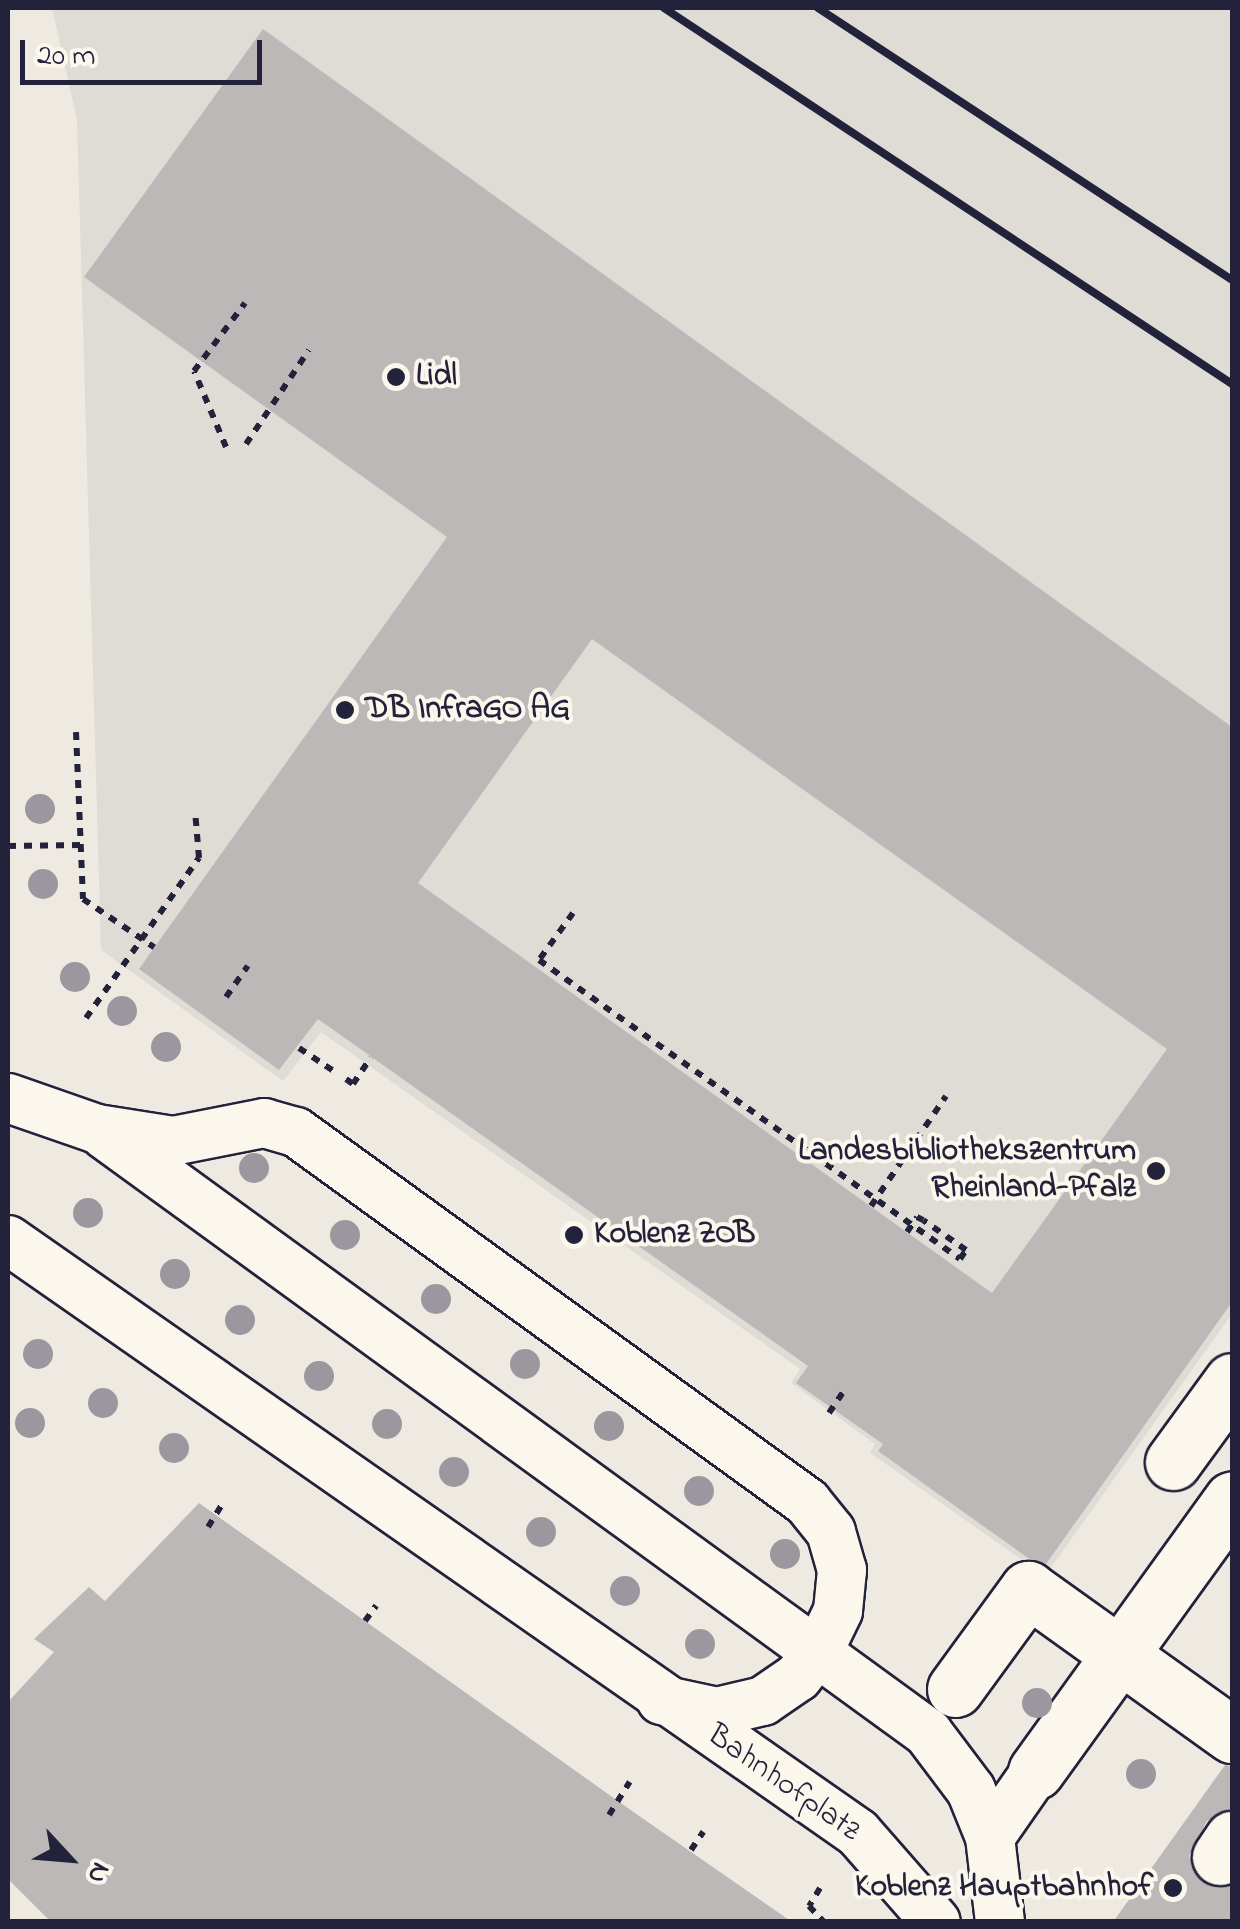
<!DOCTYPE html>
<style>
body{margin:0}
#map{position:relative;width:1240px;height:1929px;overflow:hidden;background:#eeeae2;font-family:"Indie Flower",sans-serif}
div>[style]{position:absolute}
.built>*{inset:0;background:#dfdbd5}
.building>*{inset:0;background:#bcb8b8}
.path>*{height:6px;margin-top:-3px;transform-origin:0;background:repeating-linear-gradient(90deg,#22223b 0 8px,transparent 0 16px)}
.roads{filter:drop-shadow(2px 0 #22223b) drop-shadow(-2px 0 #22223b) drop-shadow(0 2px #22223b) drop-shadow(0 -2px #22223b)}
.service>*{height:48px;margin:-24px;padding:0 24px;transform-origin:24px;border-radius:24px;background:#fbf7ec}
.pedestrian>*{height:55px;margin:-27.5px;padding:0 27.5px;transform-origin:27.5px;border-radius:27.5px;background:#fbf7ec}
.rail>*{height:8px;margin:-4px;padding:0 4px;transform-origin:4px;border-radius:4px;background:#22223b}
.path-bridge>*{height:6px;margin-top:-3px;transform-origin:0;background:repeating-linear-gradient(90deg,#22223b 0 8px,transparent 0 16px)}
.trees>*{width:30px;height:30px;margin:-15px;border-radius:50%;background:#9a989e}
.dots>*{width:28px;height:28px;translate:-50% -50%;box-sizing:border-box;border:5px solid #fbf7ec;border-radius:50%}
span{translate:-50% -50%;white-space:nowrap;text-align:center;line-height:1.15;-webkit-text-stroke:8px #fbf7ec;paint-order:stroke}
.poi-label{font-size:32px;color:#22223b;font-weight:700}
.left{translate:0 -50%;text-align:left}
.right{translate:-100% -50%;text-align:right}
.street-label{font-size:32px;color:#22223b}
.frame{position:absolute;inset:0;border:10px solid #22223b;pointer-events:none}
.north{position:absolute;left:20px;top:1809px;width:100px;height:100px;-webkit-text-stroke:8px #fbf7ec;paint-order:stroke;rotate:116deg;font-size:28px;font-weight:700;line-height:40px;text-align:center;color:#22223b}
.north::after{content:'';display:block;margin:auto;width:35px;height:45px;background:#22223b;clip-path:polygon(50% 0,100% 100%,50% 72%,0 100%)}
.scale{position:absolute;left:20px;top:40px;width:242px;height:45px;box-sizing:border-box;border:5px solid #22223b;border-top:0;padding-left:12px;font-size:30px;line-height:35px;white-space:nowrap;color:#22223b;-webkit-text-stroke:8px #fbf7ec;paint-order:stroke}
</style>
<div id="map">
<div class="built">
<div style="clip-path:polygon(52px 8px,1232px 8px,1232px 1314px,1045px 1576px,870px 1453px,875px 1444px,791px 1383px,800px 1369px,321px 1032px,283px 1081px,101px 950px,77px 120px)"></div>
</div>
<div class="building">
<div style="clip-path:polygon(evenodd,263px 29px,1232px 727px,1232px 1302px,1046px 1564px,1028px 1558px,878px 1451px,883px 1444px,796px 1383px,808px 1366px,318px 1019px,279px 1070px,139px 969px,447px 537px,84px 277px,263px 29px,592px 639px,1167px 1049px,992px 1293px,418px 883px,592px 639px)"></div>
<div style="clip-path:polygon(199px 1503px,632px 1811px,792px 1922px,51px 1922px,8px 1879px,8px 1702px,54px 1652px,34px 1639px,89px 1587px,105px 1601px)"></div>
<div style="clip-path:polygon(1225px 1765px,1232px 1766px,1232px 1808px,1207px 1821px,1189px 1856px,1202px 1882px,1232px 1885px,1232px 1922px,1113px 1922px)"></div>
</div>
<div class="path">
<div style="left:246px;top:444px;width:113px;rotate:-56.2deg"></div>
<div style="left:226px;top:447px;width:82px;rotate:-112.8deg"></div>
<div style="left:194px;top:371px;width:85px;rotate:-53.1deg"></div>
<div style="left:76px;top:732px;width:167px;rotate:87.6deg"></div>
<div style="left:83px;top:899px;width:86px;rotate:34.1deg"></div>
<div style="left:8px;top:846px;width:74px;rotate:-0.8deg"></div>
<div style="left:573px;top:913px;width:58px;rotate:125.9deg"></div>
<div style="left:539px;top:960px;width:516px;rotate:35.38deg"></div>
<div style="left:960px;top:1259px;width:11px;rotate:-56deg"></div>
<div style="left:966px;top:1250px;width:52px;rotate:-145.1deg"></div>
<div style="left:226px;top:997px;width:38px;rotate:-55deg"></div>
<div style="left:86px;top:1018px;width:196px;rotate:-54.8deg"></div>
<div style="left:199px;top:858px;width:48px;rotate:-94.8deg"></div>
<div style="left:299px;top:1048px;width:43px;rotate:33.7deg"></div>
<div style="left:346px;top:1079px;width:9px;rotate:36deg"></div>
<div style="left:353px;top:1084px;width:32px;rotate:-56deg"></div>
<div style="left:871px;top:1206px;width:133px;rotate:-55.7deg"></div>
<div style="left:829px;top:1413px;width:27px;rotate:-56deg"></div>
<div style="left:208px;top:1527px;width:31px;rotate:-58deg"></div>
<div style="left:365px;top:1621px;width:19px;rotate:-54deg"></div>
<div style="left:609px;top:1815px;width:39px;rotate:-58deg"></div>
<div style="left:691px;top:1850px;width:22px;rotate:-56deg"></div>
<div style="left:820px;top:1888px;width:21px;rotate:121deg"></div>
<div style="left:809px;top:1906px;width:22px;rotate:47deg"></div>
</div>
<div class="roads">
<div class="service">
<div style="left:8px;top:1098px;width:94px;rotate:19.2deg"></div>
<div style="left:97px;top:1129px;width:77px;rotate:9deg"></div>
<div style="left:173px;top:1141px;width:93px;rotate:-11.2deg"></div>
<div style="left:264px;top:1123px;width:33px;rotate:16deg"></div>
<div style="left:296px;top:1132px;width:631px;rotate:35.91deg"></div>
<div style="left:807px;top:1502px;width:38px;rotate:51deg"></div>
<div style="left:831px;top:1532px;width:40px;rotate:74deg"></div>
<div style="left:842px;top:1570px;width:41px;rotate:95.6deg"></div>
<div style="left:838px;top:1611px;width:41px;rotate:115.9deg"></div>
<div style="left:820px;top:1648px;width:36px;rotate:127deg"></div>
<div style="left:798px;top:1677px;width:42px;rotate:145.6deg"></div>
<div style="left:763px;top:1701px;width:47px;rotate:166.6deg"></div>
<div style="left:717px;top:1712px;width:57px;rotate:-167.9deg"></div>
<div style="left:104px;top:1134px;width:1019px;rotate:36.01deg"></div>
<div style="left:928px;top:1733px;width:71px;rotate:53deg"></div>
<div style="left:971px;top:1790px;width:51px;rotate:68deg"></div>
<div style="left:990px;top:1837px;width:86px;rotate:83.3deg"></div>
<div style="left:8px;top:1240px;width:1036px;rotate:34.9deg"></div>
<div style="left:858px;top:1833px;width:118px;rotate:48.8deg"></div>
<div style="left:990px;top:1837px;width:80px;rotate:-55.1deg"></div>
</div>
<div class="pedestrian">
<div style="left:1173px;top:1462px;width:100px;rotate:-53.9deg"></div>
<div style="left:955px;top:1689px;width:124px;rotate:-53.9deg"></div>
<div style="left:1028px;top:1589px;width:251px;rotate:35.6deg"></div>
<div style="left:1036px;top:1771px;width:335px;rotate:-54.2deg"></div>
<div style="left:1220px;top:1857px;width:22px;rotate:-56deg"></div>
</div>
</div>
<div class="rail">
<div style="left:664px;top:8px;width:681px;rotate:33.5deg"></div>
<div style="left:818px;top:8px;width:495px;rotate:33.3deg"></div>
</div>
<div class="path-bridge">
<div style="left:907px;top:1232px;width:18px;rotate:-56deg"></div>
<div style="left:917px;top:1217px;width:7px;rotate:27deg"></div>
</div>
<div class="trees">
<div style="left:40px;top:809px"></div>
<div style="left:43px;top:884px"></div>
<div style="left:75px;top:977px"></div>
<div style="left:122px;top:1011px"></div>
<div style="left:166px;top:1047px"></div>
<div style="left:254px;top:1168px"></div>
<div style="left:88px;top:1213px"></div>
<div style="left:345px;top:1235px"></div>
<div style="left:175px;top:1274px"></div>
<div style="left:436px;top:1299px"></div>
<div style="left:240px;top:1320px"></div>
<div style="left:38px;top:1354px"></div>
<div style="left:525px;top:1364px"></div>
<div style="left:319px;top:1376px"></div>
<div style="left:103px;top:1403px"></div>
<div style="left:30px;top:1423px"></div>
<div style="left:387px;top:1424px"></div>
<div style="left:609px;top:1426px"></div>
<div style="left:174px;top:1448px"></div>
<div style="left:454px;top:1472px"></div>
<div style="left:699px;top:1491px"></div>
<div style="left:541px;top:1532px"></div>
<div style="left:785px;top:1554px"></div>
<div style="left:625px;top:1591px"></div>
<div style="left:700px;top:1644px"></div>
<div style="left:1037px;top:1703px"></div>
<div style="left:1141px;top:1774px"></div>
</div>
<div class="dots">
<div style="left:396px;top:377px;background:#22223b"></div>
<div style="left:345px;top:710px;background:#22223b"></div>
<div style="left:1156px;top:1171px;background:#22223b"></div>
<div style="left:574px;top:1235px;background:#22223b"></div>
<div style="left:1173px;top:1888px;background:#22223b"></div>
</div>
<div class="poi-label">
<span class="left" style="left:416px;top:377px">Lidl</span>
<span class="left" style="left:365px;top:710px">DB InfraGO AG</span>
<span class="right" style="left:1136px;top:1171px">Landesbibliothekszentrum<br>Rheinland-Pfalz</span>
<span class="left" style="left:594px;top:1235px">Koblenz ZOB</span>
<span class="right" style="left:1153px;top:1888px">Koblenz Hauptbahnhof</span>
</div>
<div class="street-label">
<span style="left:783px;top:1784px;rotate:35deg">Bahnhofplatz</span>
</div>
<div class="frame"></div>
<div class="north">N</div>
<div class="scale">20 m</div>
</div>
